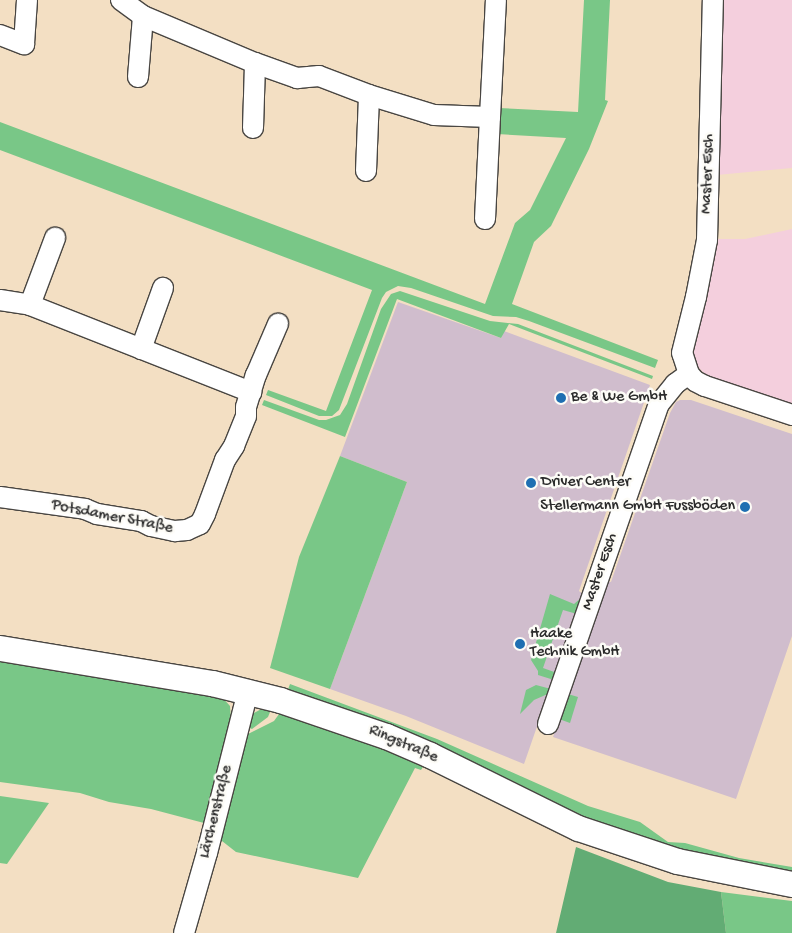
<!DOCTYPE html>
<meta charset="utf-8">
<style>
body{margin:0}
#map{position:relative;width:792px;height:933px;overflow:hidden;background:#f3dfc3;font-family:"Gochi Hand",sans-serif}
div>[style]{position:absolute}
.built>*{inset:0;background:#f4cfdd}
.industrial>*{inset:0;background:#d0bdcd}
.green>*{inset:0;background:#79c787}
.forest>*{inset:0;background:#62ac74}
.roads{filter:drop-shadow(1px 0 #494642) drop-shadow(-1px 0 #494642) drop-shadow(0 1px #494642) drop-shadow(0 -1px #494642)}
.minor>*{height:20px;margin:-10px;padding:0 10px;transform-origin:10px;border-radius:10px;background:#fff}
.major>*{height:25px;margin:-12.5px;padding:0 12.5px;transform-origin:12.5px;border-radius:12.5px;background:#fff}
.dots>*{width:14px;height:14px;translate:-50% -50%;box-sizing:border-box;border:2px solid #fdfcf7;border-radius:50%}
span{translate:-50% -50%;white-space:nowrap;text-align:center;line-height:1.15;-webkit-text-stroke:5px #fdfcf7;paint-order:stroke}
.street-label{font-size:16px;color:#2b2b2b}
.poi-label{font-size:16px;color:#2b2b2b}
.left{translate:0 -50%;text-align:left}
.right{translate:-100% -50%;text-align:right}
</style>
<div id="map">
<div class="built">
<div style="clip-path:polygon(721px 0,792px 0,792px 168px,717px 175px)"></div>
<div style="clip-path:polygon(792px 229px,792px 404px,707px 376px,692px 361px,715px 239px,745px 239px)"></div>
</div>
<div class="industrial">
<div style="clip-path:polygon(398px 302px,501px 338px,504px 331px,650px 385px,579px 591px,583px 594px,524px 764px,406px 716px,330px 689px,407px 482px,340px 456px)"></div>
<div style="clip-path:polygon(680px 400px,691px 400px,792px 434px,792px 636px,736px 799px,553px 737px,606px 581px,611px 582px,670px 413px,676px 402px)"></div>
</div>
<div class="green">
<div style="clip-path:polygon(584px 0,610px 0,605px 100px,608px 101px,589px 149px,551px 226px,534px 242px,512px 304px,658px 360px,655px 368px,529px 321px,516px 317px,493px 316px,411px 288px,398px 286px,386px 292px,382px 298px,339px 410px,332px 416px,319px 416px,266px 395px,268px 390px,326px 411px,372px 290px,0 150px,0 122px,485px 304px,515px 223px,530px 210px,566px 138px,497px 134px,498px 108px,578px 112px)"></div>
<div style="clip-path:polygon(400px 291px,490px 321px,518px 324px,653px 376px,652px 379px,509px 324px,501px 338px,397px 299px,345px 437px,262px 405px,264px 400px,319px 420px,326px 420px,340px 415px,347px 404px,381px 309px,391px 294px)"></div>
<div style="clip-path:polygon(340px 456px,407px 482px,330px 689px,270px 668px,299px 557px)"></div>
<div style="clip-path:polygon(550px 594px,574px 604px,582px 597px,577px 614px,563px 610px,543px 668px,557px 673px,554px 680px,538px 675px,538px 671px,531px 660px)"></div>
<div style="clip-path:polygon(0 659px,221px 696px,230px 706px,231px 720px,204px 823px,151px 809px,109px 802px,80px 793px,0 782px)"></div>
<div style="clip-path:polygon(290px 684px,437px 739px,588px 806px,640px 822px,668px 842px,685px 843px,739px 858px,792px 867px,792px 872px,688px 853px,594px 823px,287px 692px)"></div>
<div style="clip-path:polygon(536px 685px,551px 689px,550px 693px,534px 700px,520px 714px,526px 690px)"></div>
<div style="clip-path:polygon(568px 694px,578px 697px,570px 723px,559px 719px)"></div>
<div style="clip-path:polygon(265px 707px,272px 707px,268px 717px,252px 729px,247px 727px,252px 714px)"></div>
<div style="clip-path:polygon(282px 710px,425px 764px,421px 770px,415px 768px,358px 878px,236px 852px,222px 841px,220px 836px,244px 736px,274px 721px)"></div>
<div style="clip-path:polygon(0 796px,49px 803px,7px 864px,0 863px)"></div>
<div style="clip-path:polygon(721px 892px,792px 901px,792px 933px,726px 933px)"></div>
</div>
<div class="forest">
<div style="clip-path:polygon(576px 847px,668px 882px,721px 892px,726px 933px,556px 933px)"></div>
</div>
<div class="roads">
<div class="minor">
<div style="left:121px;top:0;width:27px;rotate:36deg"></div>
<div style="left:143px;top:16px;width:121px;rotate:22.8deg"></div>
<div style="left:255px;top:63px;width:45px;rotate:19.7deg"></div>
<div style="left:297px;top:78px;width:22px;rotate:-5deg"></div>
<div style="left:319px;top:76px;width:53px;rotate:20.8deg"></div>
<div style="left:369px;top:95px;width:68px;rotate:17.1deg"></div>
<div style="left:434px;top:115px;width:56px;rotate:2deg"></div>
<div style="left:490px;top:117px;width:117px;rotate:-87.1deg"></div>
<div style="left:0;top:35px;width:26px;rotate:21deg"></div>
<div style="left:24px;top:44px;width:44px;rotate:-86.1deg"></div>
<div style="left:138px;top:77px;width:61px;rotate:-85.3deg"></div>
<div style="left:253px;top:128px;width:65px;rotate:-88.2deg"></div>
<div style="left:366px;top:171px;width:76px;rotate:-87.7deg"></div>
<div style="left:485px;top:219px;width:102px;rotate:-87.2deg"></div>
<div style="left:0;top:300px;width:30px;rotate:9deg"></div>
<div style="left:30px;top:305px;width:238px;rotate:21.5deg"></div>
<div style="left:30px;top:305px;width:72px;rotate:-69.5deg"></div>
<div style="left:141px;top:349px;width:65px;rotate:-70.2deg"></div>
<div style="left:689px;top:374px;width:9px;rotate:49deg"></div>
<div style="left:695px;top:381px;width:11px;rotate:27deg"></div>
<div style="left:705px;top:386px;width:92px;rotate:18.4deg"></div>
<div style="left:0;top:497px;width:86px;rotate:8deg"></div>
<div style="left:85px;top:509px;width:13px;rotate:23deg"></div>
<div style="left:97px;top:514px;width:45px;rotate:9deg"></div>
<div style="left:141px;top:521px;width:11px;rotate:27deg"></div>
<div style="left:151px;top:526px;width:25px;rotate:12deg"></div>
<div style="left:175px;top:531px;width:12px;rotate:-5deg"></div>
<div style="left:187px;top:530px;width:14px;rotate:-25deg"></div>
<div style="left:200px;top:524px;width:11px;rotate:-63deg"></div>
<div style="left:205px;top:514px;width:58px;rotate:-69.7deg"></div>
<div style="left:225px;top:460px;width:17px;rotate:-57deg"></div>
<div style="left:234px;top:446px;width:32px;rotate:-68deg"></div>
<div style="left:246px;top:416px;width:9px;rotate:-90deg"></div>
<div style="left:246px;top:407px;width:34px;rotate:-73deg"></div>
<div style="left:256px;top:375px;width:56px;rotate:-66.7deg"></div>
<div style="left:548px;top:724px;width:339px;rotate:-70.9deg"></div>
<div style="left:659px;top:404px;width:26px;rotate:-51deg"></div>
<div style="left:675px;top:384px;width:17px;rotate:-36deg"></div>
<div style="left:689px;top:374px;width:22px;rotate:-108deg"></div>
<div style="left:682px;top:353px;width:58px;rotate:-76deg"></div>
<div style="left:696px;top:297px;width:58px;rotate:-79.1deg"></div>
<div style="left:707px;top:240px;width:240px;rotate:-88.6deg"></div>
<div style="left:184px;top:933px;width:83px;rotate:-74deg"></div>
<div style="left:207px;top:853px;width:167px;rotate:-75.8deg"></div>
</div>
<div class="major">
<div style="left:0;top:648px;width:215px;rotate:9.4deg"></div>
<div style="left:212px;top:683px;width:70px;rotate:14deg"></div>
<div style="left:280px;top:700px;width:112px;rotate:18.8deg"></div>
<div style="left:386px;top:736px;width:48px;rotate:23.4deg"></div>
<div style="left:430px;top:755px;width:165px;rotate:26.3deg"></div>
<div style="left:578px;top:828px;width:104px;rotate:18.4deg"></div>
<div style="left:677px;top:861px;width:117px;rotate:11.3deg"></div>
</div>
</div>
<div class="dots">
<div style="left:561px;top:398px;background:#1f6fb2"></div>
<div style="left:531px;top:483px;background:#1f6fb2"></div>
<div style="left:745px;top:507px;background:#1f6fb2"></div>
<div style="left:520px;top:644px;background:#1f6fb2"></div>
</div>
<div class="street-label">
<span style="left:709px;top:174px;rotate:-88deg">Master Esch</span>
<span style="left:112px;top:518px;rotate:11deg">Potsdamer Straße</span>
<span style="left:601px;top:572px;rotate:-71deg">Master Esch</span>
<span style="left:403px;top:745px;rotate:23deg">Ringstraße</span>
<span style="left:217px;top:812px;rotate:-76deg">Lärchenstraße</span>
</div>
<div class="poi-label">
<span class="left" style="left:571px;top:398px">Be &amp; We GmbH</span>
<span class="left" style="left:541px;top:483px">Driver Center</span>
<span class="right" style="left:735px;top:507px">Stellermann GmbH Fussböden</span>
<span class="left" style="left:530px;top:644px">Haake<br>Technik GmbH</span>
</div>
</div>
